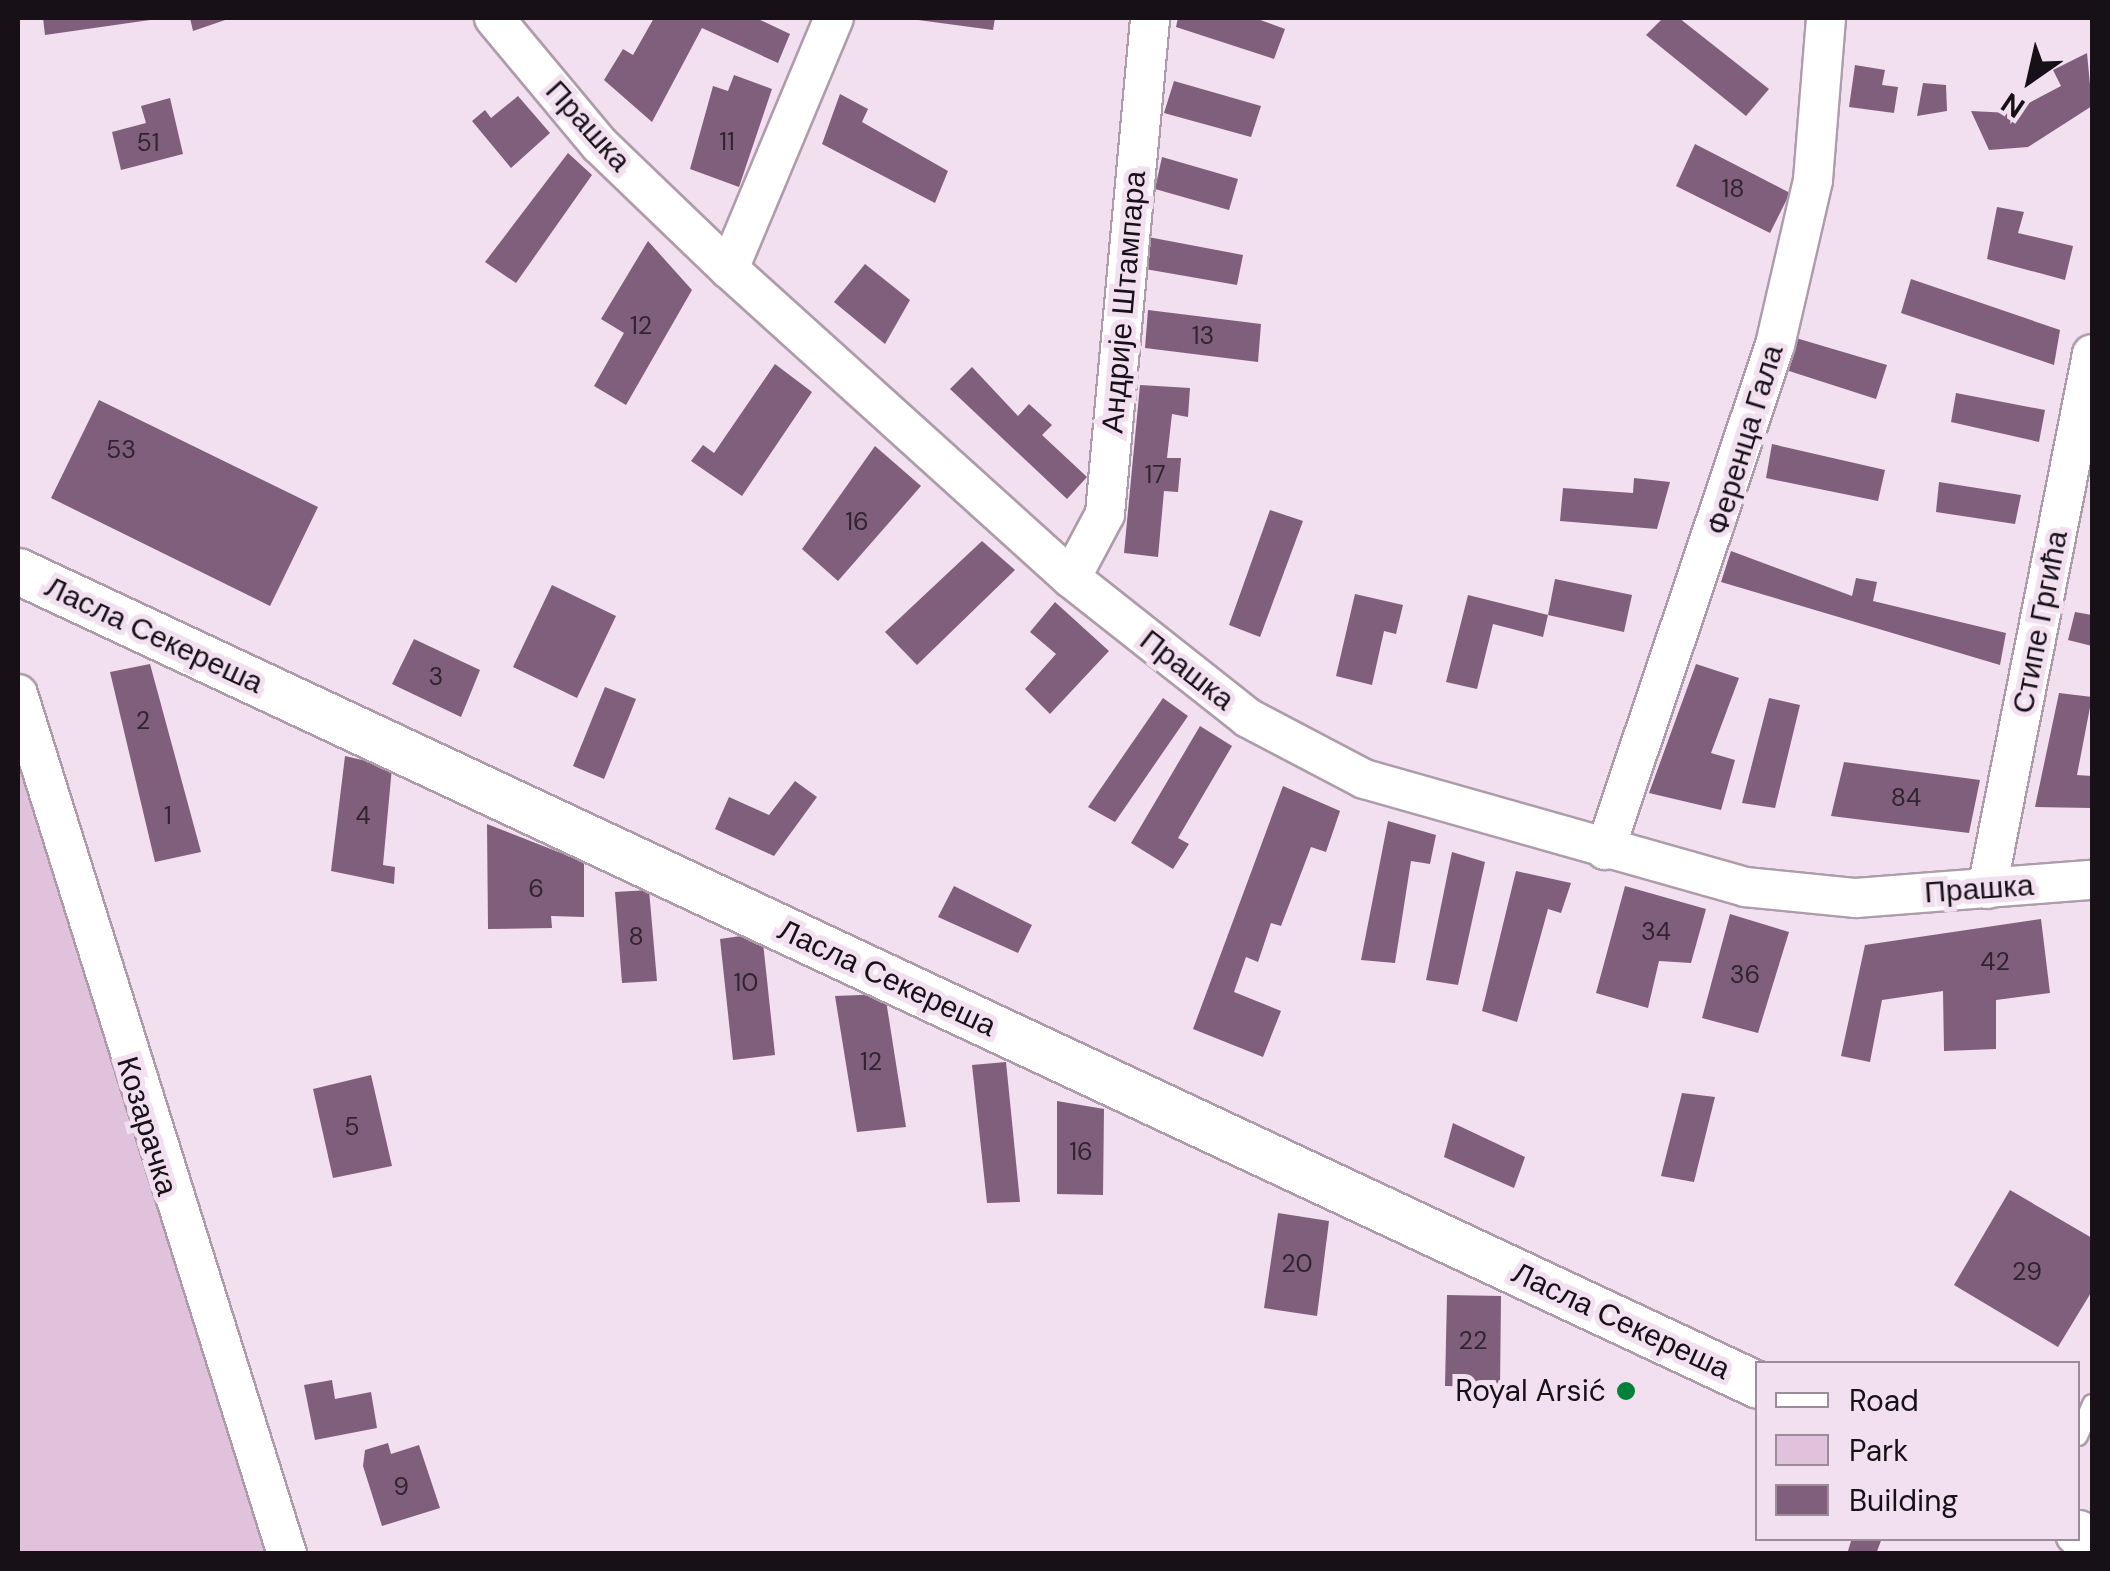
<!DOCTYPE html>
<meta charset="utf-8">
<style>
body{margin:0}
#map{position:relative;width:2110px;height:1571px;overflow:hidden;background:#f2dfef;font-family:"DM Sans",sans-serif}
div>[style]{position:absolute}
.green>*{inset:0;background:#e0c2dc}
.building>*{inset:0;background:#805f7c}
.roads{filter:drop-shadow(2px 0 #ae9cab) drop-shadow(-2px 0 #ae9cab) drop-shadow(0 2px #ae9cab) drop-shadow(0 -2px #ae9cab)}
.service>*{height:18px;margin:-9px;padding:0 9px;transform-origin:9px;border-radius:9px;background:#fff}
.minor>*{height:38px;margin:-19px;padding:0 19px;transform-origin:19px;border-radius:19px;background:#fff}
.tertiary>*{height:45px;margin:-22.5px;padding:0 22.5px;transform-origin:22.5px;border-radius:22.5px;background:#fff}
.dots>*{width:28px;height:28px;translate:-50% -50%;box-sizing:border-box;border:5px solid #f2dfef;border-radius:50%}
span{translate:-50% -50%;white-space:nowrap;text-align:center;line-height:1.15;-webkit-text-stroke:10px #f2dfef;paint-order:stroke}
.number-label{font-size:25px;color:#312430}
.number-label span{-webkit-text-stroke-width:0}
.street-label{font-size:30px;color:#171117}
.poi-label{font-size:30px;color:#171117}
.right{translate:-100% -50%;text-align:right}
.frame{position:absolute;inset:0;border:20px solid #171117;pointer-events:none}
.legend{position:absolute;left:1755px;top:1361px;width:325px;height:180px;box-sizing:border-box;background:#f2dfef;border:2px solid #9a8d99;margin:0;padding:12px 18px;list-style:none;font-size:30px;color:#171117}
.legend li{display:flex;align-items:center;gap:20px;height:50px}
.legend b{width:50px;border:2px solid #9a8d99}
.north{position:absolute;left:1980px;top:30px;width:100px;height:100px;-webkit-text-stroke:8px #f2dfef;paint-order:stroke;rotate:214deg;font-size:28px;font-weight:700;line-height:40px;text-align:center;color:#171117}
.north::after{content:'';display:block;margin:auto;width:35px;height:45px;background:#171117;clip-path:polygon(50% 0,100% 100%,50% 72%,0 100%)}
</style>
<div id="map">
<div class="green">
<div style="clip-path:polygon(18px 694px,287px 1553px,18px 1553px)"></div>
</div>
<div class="building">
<div style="clip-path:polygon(43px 18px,150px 18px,150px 20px,45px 35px)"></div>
<div style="clip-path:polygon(190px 18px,231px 18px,193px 31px)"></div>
<div style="clip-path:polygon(654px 18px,756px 18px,790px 34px,778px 63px,702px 28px,652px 122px,604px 80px,623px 49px,633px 55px)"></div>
<div style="clip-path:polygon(903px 18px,995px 18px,993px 30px)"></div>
<div style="clip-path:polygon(1178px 18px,1255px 18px,1285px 29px,1274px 59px,1176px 27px)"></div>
<div style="clip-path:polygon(1663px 18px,1679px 18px,1769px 89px,1746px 116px,1646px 35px)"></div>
<div style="clip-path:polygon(2087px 53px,2092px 106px,2028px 147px,1989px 150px,1971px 111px,2010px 113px,2061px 86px,2053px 70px)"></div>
<div style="clip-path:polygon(1855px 65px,1885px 70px,1882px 85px,1898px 87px,1894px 113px,1849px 107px)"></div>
<div style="clip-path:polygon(734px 75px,772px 89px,739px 187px,690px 169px,713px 86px,728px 91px)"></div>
<div style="clip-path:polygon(1174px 81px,1261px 106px,1251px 137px,1164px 113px)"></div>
<div style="clip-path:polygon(1923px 83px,1946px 85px,1947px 111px,1917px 116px)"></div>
<div style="clip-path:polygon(840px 94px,868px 109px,862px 122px,948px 171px,935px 203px,822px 144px)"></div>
<div style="clip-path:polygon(518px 96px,550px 133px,511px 168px,472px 121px,485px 110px,491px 118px)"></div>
<div style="clip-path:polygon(170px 98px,183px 154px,121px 170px,112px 132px,146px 123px,141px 106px)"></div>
<div style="clip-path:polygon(1695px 144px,1790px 193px,1770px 233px,1676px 186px)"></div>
<div style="clip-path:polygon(568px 153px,592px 175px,516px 283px,485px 262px)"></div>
<div style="clip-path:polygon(1162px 157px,1238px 179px,1229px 210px,1155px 189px)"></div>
<div style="clip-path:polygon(1997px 207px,2024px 212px,2018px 233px,2073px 246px,2065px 280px,1987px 259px)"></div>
<div style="clip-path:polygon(1148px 237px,1243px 255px,1237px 285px,1145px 269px)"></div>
<div style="clip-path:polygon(648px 241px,692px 290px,626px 405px,594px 386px,624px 333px,601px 319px)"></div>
<div style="clip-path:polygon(865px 264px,910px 300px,885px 344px,834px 302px)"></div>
<div style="clip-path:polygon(1911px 279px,2060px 330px,2054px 365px,1901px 313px)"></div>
<div style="clip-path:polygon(1148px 310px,1261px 324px,1258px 362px,1145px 348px)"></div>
<div style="clip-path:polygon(1796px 338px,1887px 365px,1876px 399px,1789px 371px)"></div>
<div style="clip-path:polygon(775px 364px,812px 392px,742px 496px,691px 461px,703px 445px,714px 453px)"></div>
<div style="clip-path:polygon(972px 367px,1018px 416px,1029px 404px,1052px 425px,1042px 435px,1087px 477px,1067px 499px,950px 389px)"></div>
<div style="clip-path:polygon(1140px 385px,1190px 388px,1188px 417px,1172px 414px,1167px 458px,1181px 458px,1178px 492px,1164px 491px,1158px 557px,1124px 553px)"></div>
<div style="clip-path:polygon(1956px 393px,2045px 410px,2039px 442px,1951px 422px)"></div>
<div style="clip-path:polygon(99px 400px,318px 507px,270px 606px,51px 498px)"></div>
<div style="clip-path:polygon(1772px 444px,1885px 470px,1878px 501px,1766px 478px)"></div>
<div style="clip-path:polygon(875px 446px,921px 486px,838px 581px,802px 549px)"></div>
<div style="clip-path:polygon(1634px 478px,1670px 482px,1657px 529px,1560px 521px,1563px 488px,1633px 493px)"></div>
<div style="clip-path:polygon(1939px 482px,2021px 495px,2015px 524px,1936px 512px)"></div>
<div style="clip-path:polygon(1270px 510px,1303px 521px,1260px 637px,1229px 625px)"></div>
<div style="clip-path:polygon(982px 541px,1015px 570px,917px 665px,885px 632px)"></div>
<div style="clip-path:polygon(1731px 551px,1852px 596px,1856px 578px,1877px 582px,1873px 601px,2006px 633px,2000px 665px,1721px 582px)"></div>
<div style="clip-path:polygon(1555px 579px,1632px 595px,1624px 632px,1548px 615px)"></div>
<div style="clip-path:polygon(552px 585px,616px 616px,577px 698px,513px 667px)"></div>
<div style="clip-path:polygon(1355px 594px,1403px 605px,1396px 634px,1384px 631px,1372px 685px,1336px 676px)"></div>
<div style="clip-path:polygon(1468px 595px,1548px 615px,1543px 637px,1493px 624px,1477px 689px,1446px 682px)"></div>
<div style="clip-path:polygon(1055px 602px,1109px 651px,1050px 714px,1025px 689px,1056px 654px,1030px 632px)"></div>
<div style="clip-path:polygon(2075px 612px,2092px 615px,2092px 646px,2068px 640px)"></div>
<div style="clip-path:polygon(414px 639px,480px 670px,461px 717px,392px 684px)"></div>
<div style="clip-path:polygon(150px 664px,201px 852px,155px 862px,110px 672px)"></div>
<div style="clip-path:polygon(1696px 664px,1739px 678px,1711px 753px,1735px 760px,1721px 810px,1649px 793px)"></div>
<div style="clip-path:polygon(605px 687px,636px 699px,604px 779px,573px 766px)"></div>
<div style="clip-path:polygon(2059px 693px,2092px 697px,2077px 775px,2092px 776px,2090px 808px,2035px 807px)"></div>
<div style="clip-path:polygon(1163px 698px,1188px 716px,1115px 822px,1088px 807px)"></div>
<div style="clip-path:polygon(1769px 698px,1800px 705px,1775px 808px,1742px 803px)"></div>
<div style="clip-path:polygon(1200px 726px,1232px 746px,1178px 838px,1189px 844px,1173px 869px,1131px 843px)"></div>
<div style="clip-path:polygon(345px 756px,392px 767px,383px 865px,395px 867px,394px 884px,331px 871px)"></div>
<div style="clip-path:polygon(1844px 762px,1980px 780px,1969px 833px,1831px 816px)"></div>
<div style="clip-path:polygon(795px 781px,817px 797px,774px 856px,715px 829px,729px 797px,769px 815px)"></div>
<div style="clip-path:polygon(1283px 786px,1340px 811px,1326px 852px,1311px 847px,1281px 926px,1271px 923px,1258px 962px,1246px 957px,1234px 992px,1281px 1011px,1263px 1057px,1193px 1029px)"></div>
<div style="clip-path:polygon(1388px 821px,1436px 835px,1430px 864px,1411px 861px,1395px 963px,1361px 960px)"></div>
<div style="clip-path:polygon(487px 824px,584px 862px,584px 917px,551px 916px,552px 928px,488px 929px)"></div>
<div style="clip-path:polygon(1452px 852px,1485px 862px,1458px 985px,1426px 980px)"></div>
<div style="clip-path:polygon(1516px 871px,1571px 883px,1561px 913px,1548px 909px,1517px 1022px,1482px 1011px)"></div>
<div style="clip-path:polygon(954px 886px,1032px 925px,1018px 953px,938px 917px)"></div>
<div style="clip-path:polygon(1625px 886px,1706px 909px,1691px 963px,1659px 961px,1648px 1008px,1596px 993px)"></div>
<div style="clip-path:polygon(649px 890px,657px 981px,622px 983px,615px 892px)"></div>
<div style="clip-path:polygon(1730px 914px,1789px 932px,1758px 1033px,1702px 1018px)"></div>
<div style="clip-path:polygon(2041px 919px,2050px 993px,1996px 1000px,1996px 1049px,1944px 1051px,1943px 991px,1882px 1000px,1870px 1062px,1841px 1056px,1865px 945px)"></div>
<div style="clip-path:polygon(762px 933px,775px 1055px,733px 1060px,720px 939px)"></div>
<div style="clip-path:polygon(885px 994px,906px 1127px,857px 1132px,835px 996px)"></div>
<div style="clip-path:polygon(1006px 1062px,1020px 1202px,987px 1203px,972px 1065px)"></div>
<div style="clip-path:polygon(371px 1075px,392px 1166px,333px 1178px,313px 1089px)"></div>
<div style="clip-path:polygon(1682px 1093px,1715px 1097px,1694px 1182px,1661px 1176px)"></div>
<div style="clip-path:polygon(1057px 1101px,1104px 1109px,1103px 1195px,1057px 1194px)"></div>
<div style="clip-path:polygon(1453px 1123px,1525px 1157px,1514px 1188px,1444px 1157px)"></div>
<div style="clip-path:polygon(2010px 1190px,2092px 1238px,2092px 1291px,2058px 1347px,1954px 1285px)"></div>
<div style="clip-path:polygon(1278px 1213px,1329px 1221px,1317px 1316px,1264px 1308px)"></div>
<div style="clip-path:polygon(1447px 1295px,1501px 1296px,1500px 1387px,1445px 1386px)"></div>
<div style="clip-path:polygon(332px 1380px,335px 1399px,371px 1392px,377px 1428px,315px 1440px,304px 1385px)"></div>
<div style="clip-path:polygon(388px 1443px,391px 1454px,419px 1445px,440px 1508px,382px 1526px,363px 1466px,365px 1450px)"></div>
<div style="clip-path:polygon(1852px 1538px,1882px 1538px,1876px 1554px,1847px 1554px)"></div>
</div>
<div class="roads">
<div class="service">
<div style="left:2078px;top:1436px;width:35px;rotate:-66deg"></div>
</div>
<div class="minor">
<div style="left:494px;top:18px;width:165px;rotate:50.2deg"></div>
<div style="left:600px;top:145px;width:179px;rotate:43.9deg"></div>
<div style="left:729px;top:269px;width:461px;rotate:42.1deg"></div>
<div style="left:1071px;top:578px;width:226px;rotate:38.3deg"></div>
<div style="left:1248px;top:718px;width:131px;rotate:27.7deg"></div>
<div style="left:1364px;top:779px;width:396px;rotate:15.8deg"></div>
<div style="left:1745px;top:887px;width:112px;rotate:5.7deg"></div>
<div style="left:1856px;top:898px;width:237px;rotate:-4.4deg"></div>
<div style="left:729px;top:269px;width:272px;rotate:-67.3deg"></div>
<div style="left:1071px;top:578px;width:72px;rotate:-62deg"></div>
<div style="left:1105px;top:514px;width:498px;rotate:-84.8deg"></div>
<div style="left:18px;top:694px;width:901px;rotate:72.63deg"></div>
<div style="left:1605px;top:850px;width:533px;rotate:-71.4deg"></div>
<div style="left:1775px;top:345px;width:169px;rotate:-77deg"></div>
<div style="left:1813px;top:180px;width:163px;rotate:-85.4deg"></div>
<div style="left:1987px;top:889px;width:545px;rotate:-78.9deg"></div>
</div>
<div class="tertiary">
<div style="left:18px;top:571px;width:1921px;rotate:25.07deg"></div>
<div style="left:2078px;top:1533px;width:16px;rotate:27deg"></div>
</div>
</div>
<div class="dots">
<div style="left:1626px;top:1391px;background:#008039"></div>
</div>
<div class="number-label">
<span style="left:727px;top:142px">11</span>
<span style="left:148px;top:143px">51</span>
<span style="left:1733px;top:189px">18</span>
<span style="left:641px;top:326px">12</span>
<span style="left:1203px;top:336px">13</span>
<span style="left:121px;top:450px">53</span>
<span style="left:1155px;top:475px">17</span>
<span style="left:857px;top:522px">16</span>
<span style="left:436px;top:677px">3</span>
<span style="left:143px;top:721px">2</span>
<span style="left:1906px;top:798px">84</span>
<span style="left:168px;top:816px">1</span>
<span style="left:363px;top:816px">4</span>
<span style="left:536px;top:889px">6</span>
<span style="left:1656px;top:932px">34</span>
<span style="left:636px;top:937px">8</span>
<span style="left:1995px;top:962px">42</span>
<span style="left:1745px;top:975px">36</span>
<span style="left:746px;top:983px">10</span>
<span style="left:871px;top:1062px">12</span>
<span style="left:352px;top:1127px">5</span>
<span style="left:1081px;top:1152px">16</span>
<span style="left:1297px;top:1264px">20</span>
<span style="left:2027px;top:1272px">29</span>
<span style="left:1473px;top:1341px">22</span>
<span style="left:401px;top:1487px">9</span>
</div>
<div class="street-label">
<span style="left:588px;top:126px;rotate:48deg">Прашка</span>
<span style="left:1124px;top:302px;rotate:-85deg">Андрије Штампара</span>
<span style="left:1745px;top:440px;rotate:-73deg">Ференца Гала</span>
<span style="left:2040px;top:622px;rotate:-79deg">Стипе Гргића</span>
<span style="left:154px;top:635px;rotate:25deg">Ласла Секереша</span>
<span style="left:1187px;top:670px;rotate:38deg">Прашка</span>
<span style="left:1979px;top:889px;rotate:-4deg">Прашка</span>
<span style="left:887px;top:978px;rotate:25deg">Ласла Секереша</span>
<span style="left:147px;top:1126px;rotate:73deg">Козарачка</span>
<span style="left:1621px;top:1321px;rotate:25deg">Ласла Секереша</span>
</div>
<div class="poi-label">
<span class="right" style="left:1606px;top:1391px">Royal Arsić</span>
</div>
<div class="frame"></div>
<ul class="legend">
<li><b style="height:12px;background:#fff"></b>Road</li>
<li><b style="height:28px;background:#e0c2dc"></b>Park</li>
<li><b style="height:28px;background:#805f7c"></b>Building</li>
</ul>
<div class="north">N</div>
</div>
